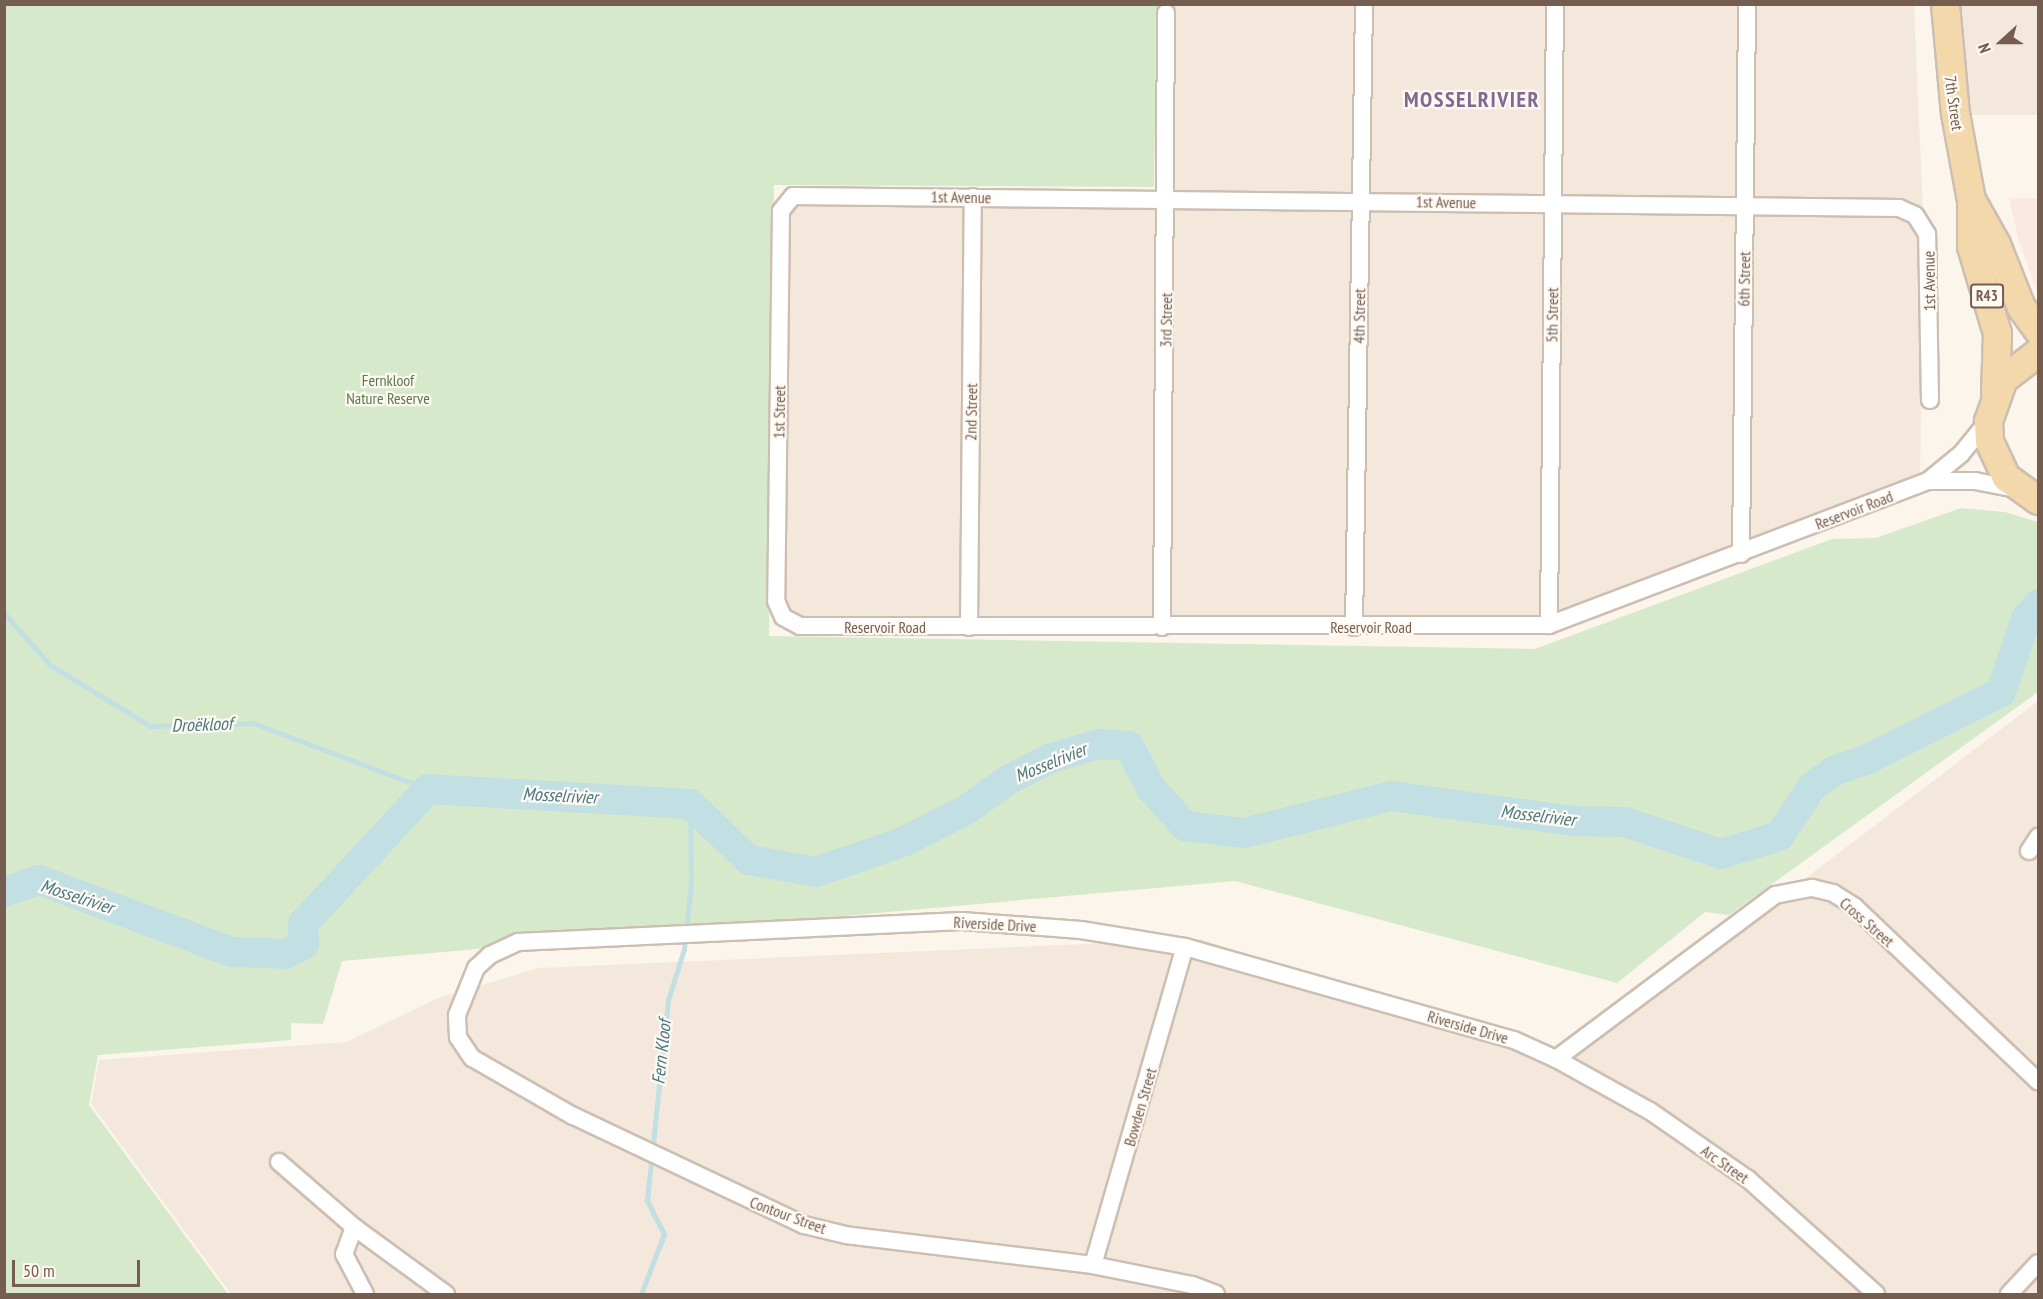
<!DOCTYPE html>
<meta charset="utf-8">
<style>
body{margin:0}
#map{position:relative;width:2043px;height:1299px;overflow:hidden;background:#fbf5ec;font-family:"PT Sans Narrow",sans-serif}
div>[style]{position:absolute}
.residential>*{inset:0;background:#f3e8db}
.commercial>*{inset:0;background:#fae9e2}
.green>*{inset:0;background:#d7e9cb}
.stream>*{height:5px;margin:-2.5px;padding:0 2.5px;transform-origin:2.5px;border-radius:2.5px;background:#c2dfe4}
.river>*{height:30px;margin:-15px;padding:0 15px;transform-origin:15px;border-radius:15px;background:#c2dfe4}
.roads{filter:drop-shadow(2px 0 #cdbeb2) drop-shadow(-2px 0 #cdbeb2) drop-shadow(0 2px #cdbeb2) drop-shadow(0 -2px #cdbeb2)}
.minor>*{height:16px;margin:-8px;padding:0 8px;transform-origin:8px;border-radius:8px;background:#fff}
.primary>*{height:27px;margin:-13.5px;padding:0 13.5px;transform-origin:13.5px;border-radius:13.5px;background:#f3d8ab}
span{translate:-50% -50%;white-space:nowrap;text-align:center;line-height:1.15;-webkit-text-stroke:4.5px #fef9f3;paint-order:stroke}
.shield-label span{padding:2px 4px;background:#fef9f3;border:2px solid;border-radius:4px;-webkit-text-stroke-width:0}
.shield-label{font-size:15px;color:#755d50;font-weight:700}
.street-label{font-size:16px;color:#755d50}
.park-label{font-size:16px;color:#587a49}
.water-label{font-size:18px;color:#48777f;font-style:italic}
.district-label{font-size:22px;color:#836990;font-weight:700;letter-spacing:1.5px}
.frame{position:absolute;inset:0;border:6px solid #755d50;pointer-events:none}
.north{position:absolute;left:1971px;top:12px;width:60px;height:60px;-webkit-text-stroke:4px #fef9f3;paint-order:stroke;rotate:249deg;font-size:16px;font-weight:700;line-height:24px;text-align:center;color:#755d50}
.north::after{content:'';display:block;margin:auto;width:21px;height:27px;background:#755d50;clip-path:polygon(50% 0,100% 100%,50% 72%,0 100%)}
.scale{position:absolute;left:12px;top:1260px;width:128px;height:27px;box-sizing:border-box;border:3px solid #755d50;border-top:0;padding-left:8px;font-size:18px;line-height:21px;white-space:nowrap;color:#755d50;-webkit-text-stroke:4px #fef9f3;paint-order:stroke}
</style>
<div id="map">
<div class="residential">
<div style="clip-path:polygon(1167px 5px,1914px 5px,1931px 400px,1921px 402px,1920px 484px,1563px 621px,800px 626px,784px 616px,786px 203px,1168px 200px)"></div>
<div style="clip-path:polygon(1947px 5px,2038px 5px,2038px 115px,1956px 115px)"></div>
<div style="clip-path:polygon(2038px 701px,2038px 1294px,231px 1294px,91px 1104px,99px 1060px,347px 1042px,438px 998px,539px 968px,1200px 939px,1570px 1058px)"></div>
</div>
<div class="commercial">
<div style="clip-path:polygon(2009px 198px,2038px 198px,2038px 295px,2018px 238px)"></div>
</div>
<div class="green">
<div style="clip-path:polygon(4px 5px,1157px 5px,1154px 187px,774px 185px,769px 636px,1535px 649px,1832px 539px,1876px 538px,1961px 508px,2005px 512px,2038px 522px,2038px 692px,1729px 915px,1705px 912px,1617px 983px,1235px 881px,342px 961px,323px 1024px,291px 1023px,291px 1040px,98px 1055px,89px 1105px,228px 1294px,5px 1294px)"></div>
</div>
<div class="stream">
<div style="left:4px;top:613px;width:69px;rotate:48.5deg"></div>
<div style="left:50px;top:665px;width:117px;rotate:31.4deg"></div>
<div style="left:150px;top:726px;width:103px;rotate:-1.7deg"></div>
<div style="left:253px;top:723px;width:187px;rotate:20.7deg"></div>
<div style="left:641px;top:1294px;width:64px;rotate:-69deg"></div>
<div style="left:664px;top:1234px;width:38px;rotate:-117deg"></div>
<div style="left:647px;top:1200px;width:201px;rotate:-84deg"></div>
<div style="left:668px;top:1000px;width:53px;rotate:-72.6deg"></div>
<div style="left:684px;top:949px;width:67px;rotate:-84deg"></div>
<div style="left:691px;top:882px;width:78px;rotate:-90.7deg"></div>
</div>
<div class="river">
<div style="left:4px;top:892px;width:37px;rotate:-19deg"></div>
<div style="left:39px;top:880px;width:206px;rotate:20.5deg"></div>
<div style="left:232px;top:952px;width:54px;rotate:2.1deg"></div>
<div style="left:286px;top:954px;width:21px;rotate:-29deg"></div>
<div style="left:304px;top:944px;width:20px;rotate:-93deg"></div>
<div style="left:303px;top:924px;width:184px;rotate:-47.2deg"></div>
<div style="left:428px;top:789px;width:262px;rotate:3.3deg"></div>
<div style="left:690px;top:804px;width:81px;rotate:43.5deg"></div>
<div style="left:749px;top:860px;width:68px;rotate:10.2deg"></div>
<div style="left:816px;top:872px;width:94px;rotate:-19.2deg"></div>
<div style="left:905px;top:841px;width:68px;rotate:-26.9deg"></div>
<div style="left:966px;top:810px;width:52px;rotate:-35.5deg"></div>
<div style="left:1008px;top:780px;width:48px;rotate:-27.1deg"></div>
<div style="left:1051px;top:758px;width:51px;rotate:-15.9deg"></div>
<div style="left:1100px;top:744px;width:29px;rotate:4deg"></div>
<div style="left:1129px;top:746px;width:47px;rotate:62.4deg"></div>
<div style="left:1151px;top:788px;width:51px;rotate:48.2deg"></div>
<div style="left:1185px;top:826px;width:59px;rotate:6.8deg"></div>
<div style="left:1244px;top:833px;width:152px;rotate:-14.1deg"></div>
<div style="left:1391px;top:796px;width:185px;rotate:7.8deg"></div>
<div style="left:1574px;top:821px;width:51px;rotate:1.1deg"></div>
<div style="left:1625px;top:822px;width:101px;rotate:18.4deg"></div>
<div style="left:1721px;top:854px;width:61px;rotate:-17.2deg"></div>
<div style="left:1779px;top:836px;width:59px;rotate:-56deg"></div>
<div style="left:1812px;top:787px;width:27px;rotate:-36deg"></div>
<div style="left:1834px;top:771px;width:34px;rotate:-19deg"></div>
<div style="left:1866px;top:760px;width:151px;rotate:-26.7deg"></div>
<div style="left:2001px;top:692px;width:77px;rotate:-71.1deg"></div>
<div style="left:2026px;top:619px;width:19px;rotate:-51deg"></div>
</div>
<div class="roads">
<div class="minor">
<div style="left:1930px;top:400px;width:166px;rotate:-91deg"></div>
<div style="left:1927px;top:234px;width:22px;rotate:-122deg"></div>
<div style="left:1915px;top:215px;width:17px;rotate:-156deg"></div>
<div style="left:1899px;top:208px;width:1106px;rotate:-179.38deg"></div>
<div style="left:793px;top:196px;width:19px;rotate:129deg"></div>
<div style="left:781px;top:211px;width:390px;rotate:90.7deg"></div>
<div style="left:776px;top:601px;width:17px;rotate:66deg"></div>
<div style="left:783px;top:617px;width:19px;rotate:28deg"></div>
<div style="left:800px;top:626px;width:749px;rotate:-0.08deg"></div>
<div style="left:1549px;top:625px;width:405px;rotate:-20.8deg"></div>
<div style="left:1928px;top:481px;width:43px;rotate:-39.3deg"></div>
<div style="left:1961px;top:454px;width:43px;rotate:-50.7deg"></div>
<div style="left:1928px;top:481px;width:47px"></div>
<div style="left:1975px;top:481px;width:42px;rotate:11deg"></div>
<div style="left:1741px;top:554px;width:550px;rotate:-89.37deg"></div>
<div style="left:1549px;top:625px;width:621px;rotate:-89.45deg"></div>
<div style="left:969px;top:627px;width:430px;rotate:-89.5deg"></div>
<div style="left:1162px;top:627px;width:614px;rotate:-89.63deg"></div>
<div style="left:1354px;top:627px;width:623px;rotate:-89.08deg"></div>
<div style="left:2029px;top:851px;width:17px;rotate:-57deg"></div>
<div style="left:1556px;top:1059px;width:274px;rotate:-36.8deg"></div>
<div style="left:1775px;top:895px;width:38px;rotate:-11deg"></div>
<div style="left:1812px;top:888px;width:22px;rotate:13deg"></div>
<div style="left:1833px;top:893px;width:26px;rotate:32deg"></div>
<div style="left:1855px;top:907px;width:253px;rotate:43.6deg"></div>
<div style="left:279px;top:1162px;width:99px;rotate:40.9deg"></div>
<div style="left:354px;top:1227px;width:114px;rotate:36.1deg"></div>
<div style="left:354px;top:1227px;width:29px;rotate:110deg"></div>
<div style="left:344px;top:1254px;width:45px;rotate:62.3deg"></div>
<div style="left:1093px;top:1265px;width:331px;rotate:-73.9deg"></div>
<div style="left:1216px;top:1294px;width:26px;rotate:-159deg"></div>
<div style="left:1192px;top:1285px;width:101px;rotate:-168.6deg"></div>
<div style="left:1093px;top:1265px;width:249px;rotate:-173.1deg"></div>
<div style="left:846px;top:1235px;width:43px;rotate:-166.6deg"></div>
<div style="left:804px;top:1225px;width:255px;rotate:-154.7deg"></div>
<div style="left:573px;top:1116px;width:116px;rotate:-150.1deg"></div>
<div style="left:472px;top:1058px;width:25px;rotate:-124deg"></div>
<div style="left:458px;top:1037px;width:22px;rotate:-93deg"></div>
<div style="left:457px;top:1015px;width:51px;rotate:-68deg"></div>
<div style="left:476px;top:968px;width:19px;rotate:-43deg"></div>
<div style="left:490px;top:955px;width:31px;rotate:-25deg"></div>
<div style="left:518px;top:942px;width:444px;rotate:-2.7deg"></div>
<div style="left:962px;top:921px;width:119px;rotate:4.3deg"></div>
<div style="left:1081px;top:930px;width:105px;rotate:9.3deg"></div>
<div style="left:1185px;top:947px;width:342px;rotate:15.8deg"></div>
<div style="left:1514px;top:1040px;width:46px;rotate:24.3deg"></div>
<div style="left:1556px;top:1059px;width:107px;rotate:29deg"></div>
<div style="left:1650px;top:1111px;width:119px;rotate:34.8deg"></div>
<div style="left:1748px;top:1179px;width:172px;rotate:41.9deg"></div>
<div style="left:2009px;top:1294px;width:42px;rotate:-46.9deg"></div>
</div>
<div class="primary">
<div style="left:1945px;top:4px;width:109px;rotate:84.8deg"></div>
<div style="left:1955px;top:113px;width:88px;rotate:79.6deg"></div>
<div style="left:1971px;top:200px;width:46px;rotate:90deg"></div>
<div style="left:1971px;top:246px;width:91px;rotate:73.4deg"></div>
<div style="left:1997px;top:333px;width:60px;rotate:91.9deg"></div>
<div style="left:1972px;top:201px;width:49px;rotate:60.8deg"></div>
<div style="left:1996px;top:244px;width:68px;rotate:68.4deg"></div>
<div style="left:2021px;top:307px;width:29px;rotate:54deg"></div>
<div style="left:2038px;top:352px;width:44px;rotate:142.4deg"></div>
<div style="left:2003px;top:379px;width:45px;rotate:109.7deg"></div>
<div style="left:1988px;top:421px;width:20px;rotate:87deg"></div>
<div style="left:1989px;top:441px;width:40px;rotate:65deg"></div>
<div style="left:2006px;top:477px;width:39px;rotate:36deg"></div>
</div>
</div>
<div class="shield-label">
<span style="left:1987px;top:296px">R43</span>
</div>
<div class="street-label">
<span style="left:1954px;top:103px;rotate:82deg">7th Street</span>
<span style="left:961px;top:197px;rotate:1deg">1st Avenue</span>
<span style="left:1446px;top:202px;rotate:1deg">1st Avenue</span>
<span style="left:1744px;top:279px;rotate:-89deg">6th Street</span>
<span style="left:1929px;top:281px;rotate:-91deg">1st Avenue</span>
<span style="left:1552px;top:315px;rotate:-89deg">5th Street</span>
<span style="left:1359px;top:316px;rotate:-89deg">4th Street</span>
<span style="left:1166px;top:320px;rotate:-89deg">3rd Street</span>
<span style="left:779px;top:412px;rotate:-89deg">1st Street</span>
<span style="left:971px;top:412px;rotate:-89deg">2nd Street</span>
<span style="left:1854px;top:510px;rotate:-21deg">Reservoir Road</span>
<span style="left:885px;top:627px">Reservoir Road</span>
<span style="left:1371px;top:627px">Reservoir Road</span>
<span style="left:1867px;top:922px;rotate:41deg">Cross Street</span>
<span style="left:995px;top:924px;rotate:3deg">Riverside Drive</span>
<span style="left:1468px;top:1027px;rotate:16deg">Riverside Drive</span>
<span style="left:1140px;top:1107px;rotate:-74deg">Bowden Street</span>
<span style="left:1725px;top:1164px;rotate:35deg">Arc Street</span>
<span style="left:788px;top:1215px;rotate:20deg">Contour Street</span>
</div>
<div class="park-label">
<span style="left:388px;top:389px">Fernkloof<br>Nature Reserve</span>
</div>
<div class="water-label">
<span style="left:202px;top:725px;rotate:-2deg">Droëkloof</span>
<span style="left:1051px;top:763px;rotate:-22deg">Mosselrivier</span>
<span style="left:560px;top:796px;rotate:3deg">Mosselrivier</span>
<span style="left:1538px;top:816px;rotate:7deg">Mosselrivier</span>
<span style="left:77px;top:897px;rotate:18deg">Mosselrivier</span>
<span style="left:662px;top:1052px;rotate:-84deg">Fern Kloof</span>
</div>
<div class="district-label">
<span style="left:1472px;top:100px">MOSSELRIVIER</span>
</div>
<div class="frame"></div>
<div class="north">N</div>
<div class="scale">50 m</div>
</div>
